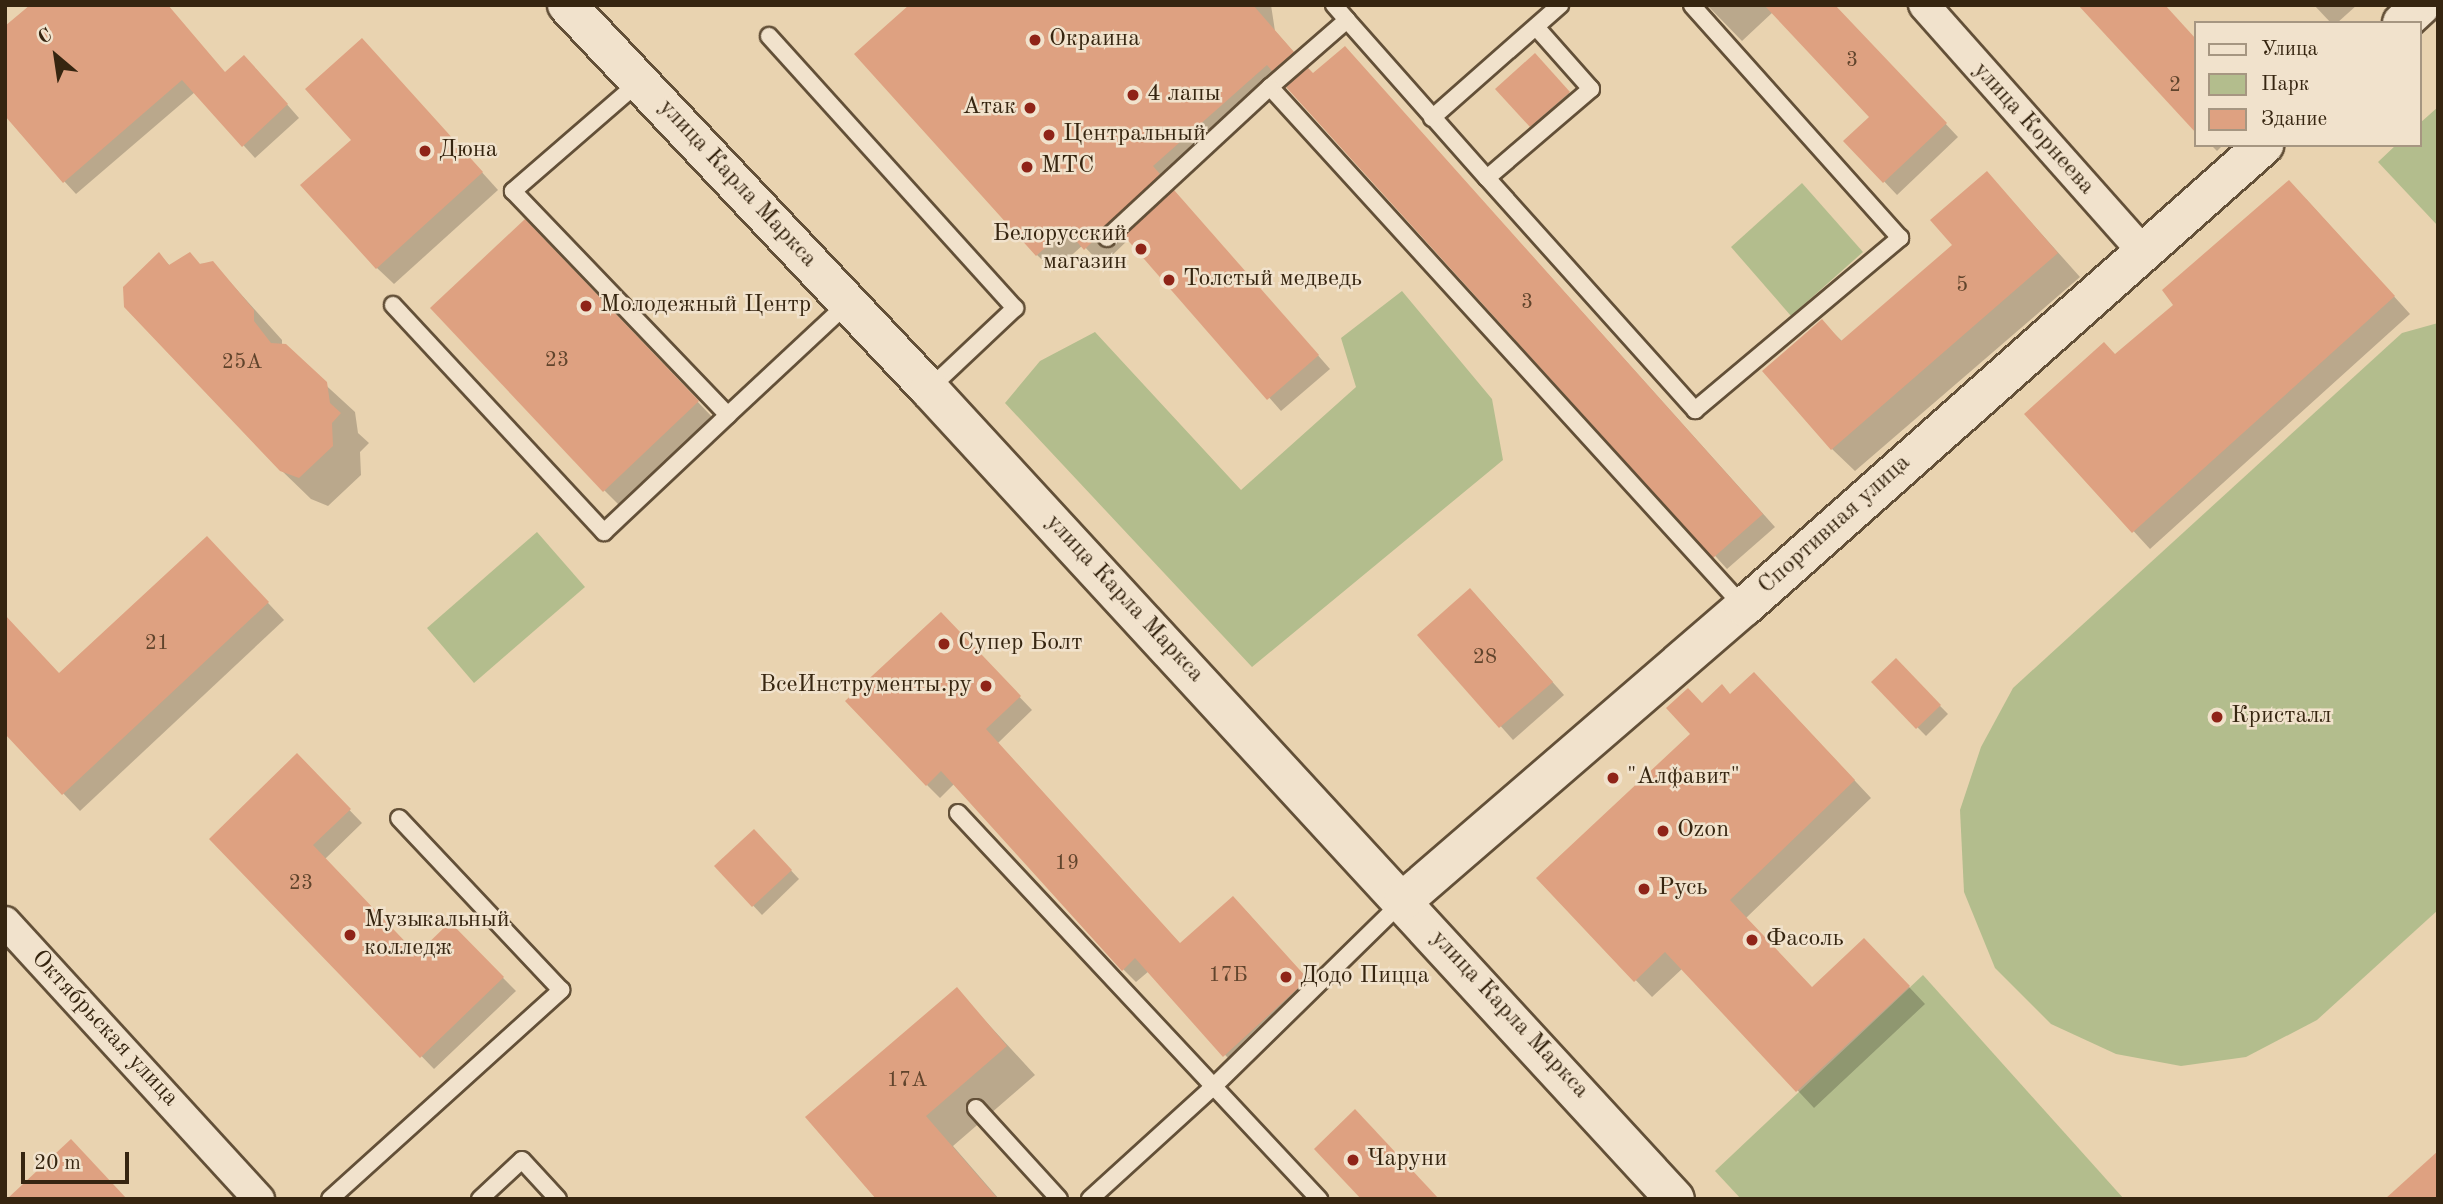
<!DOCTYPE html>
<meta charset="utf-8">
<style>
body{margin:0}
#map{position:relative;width:2443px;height:1204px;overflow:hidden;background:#e9d3b0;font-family:"Old Standard TT",serif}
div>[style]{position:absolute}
.green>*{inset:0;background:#b3bd8d}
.shadow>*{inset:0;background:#0003}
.building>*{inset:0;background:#dea181}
.roads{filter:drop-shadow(2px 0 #635038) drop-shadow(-2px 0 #635038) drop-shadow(0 2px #635038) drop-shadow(0 -2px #635038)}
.lane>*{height:16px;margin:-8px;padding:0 8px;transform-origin:8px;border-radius:8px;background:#f1e2cc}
.street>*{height:30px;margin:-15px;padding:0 15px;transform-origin:15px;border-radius:15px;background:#f1e2cc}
.secondary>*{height:38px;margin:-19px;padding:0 19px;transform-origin:19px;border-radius:19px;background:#f1e2cc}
.dots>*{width:19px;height:19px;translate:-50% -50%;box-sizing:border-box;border:4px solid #f1e2cc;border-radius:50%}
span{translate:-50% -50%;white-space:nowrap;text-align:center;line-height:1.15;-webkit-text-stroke:5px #f1e2cc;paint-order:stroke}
.number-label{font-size:21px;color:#60442c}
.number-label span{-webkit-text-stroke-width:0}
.poi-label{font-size:24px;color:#362510}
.left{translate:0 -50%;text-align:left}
.right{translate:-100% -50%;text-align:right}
.street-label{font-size:24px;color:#362510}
.frame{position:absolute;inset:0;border:7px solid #362510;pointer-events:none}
.legend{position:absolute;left:2194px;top:21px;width:228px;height:126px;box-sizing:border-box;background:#f1e2cc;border:2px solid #a69681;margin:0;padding:9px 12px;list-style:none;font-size:21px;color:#362510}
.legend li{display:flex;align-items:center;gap:14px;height:35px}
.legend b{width:35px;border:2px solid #a69681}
.north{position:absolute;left:21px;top:21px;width:70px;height:70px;-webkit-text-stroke:5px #f1e2cc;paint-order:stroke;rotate:331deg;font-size:19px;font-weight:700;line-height:28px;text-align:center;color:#362510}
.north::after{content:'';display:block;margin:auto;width:24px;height:32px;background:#362510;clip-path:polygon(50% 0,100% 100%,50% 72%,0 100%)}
.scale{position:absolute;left:21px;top:1152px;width:108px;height:32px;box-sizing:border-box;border:4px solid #362510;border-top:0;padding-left:9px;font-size:21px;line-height:24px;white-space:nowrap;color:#362510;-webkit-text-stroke:5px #f1e2cc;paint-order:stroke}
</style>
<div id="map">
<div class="green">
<div style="clip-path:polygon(2438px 107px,2438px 226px,2378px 162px,2396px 145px,2420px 145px,2420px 123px)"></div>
<div style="clip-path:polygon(1802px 183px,1863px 252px,1791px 316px,1731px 247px)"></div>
<div style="clip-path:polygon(1402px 291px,1492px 399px,1503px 460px,1252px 667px,1005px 403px,1040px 361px,1095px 332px,1241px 490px,1356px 387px,1341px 338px)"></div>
<div style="clip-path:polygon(2438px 323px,2438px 910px,2317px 1020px,2246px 1057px,2181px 1066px,2116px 1054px,2051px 1024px,1995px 968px,1964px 892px,1960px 810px,1981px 747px,2013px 688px,2402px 333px)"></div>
<div style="clip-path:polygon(537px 532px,585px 587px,474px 683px,427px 628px)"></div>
<div style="clip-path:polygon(1923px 975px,2124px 1199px,1741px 1199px,1715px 1171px)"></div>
</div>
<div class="shadow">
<div style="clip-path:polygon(912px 5px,1271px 5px,1275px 31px,1314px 75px,1357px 61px,1775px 527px,1727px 569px,1284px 80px,1168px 184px,1330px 369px,1281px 411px,1129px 239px,1102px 265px,1083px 245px,1054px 271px,1037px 255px)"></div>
<div style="clip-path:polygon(1707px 5px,1834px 5px,1958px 137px,1897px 195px,1846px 141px,1872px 117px,1773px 12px,1742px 41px)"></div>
<div style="clip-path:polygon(2314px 5px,2357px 5px,2337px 23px,2331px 23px)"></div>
<div style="clip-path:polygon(5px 29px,226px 73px,256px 69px,299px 118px,255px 158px,195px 92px,76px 194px,64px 181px)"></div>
<div style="clip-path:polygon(378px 57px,498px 190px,394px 284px,377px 268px,354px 140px)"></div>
<div style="clip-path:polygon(1543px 64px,1577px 101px,1540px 135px,1497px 89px)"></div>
<div style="clip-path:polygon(2211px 145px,2223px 145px,2217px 151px)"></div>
<div style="clip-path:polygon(1987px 173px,2080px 277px,1855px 471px,1832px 449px,1822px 322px,1843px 342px,1955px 245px)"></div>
<div style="clip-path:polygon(2306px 199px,2410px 314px,2150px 549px,2026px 414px,2116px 356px)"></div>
<div style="clip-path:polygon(542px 238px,714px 419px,621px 507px,604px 490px)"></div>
<div style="clip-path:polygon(159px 254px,170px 266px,213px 263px,282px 340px,282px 345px,355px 412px,358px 433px,369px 443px,360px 452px,361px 475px,328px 506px,311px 499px,281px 470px)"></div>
<div style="clip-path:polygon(223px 555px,284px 620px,80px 811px,5px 732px,60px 675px)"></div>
<div style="clip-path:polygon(1483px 603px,1564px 695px,1513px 740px,1420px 635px)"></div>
<div style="clip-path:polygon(953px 627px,1032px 710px,998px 743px,1181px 945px,1246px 911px,1319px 993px,1237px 1068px,1149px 971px,1136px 982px,1123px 969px,954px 784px,940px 798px,927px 785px)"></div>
<div style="clip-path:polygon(1896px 661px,1948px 714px,1926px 736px,1873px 682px)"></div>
<div style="clip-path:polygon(1771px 691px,1871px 798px,1746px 918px,1813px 989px,1881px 957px,1925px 1004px,1814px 1108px,1683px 968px,1652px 997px,1538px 879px,1693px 734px,1702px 705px)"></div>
<div style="clip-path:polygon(297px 756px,362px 823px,325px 859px,417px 956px,450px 924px,516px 991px,434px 1069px,211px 839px)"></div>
<div style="clip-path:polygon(754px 831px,799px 879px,762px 915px,716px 866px)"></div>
<div style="clip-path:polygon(956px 989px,1035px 1075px,953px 1146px,999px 1199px,878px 1199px)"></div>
</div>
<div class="building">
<div style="clip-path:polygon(30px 5px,168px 5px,225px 72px,244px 55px,288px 104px,242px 147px,182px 80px,63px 183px,5px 116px,5px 26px)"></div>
<div style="clip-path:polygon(909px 5px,1253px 5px,1294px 52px,1272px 71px,1267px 65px,1153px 166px,1160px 174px,1084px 250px,1066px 229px,1036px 256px,854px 54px)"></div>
<div style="clip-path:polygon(1764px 5px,1835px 5px,1947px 123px,1883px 183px,1843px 141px,1869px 117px)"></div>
<div style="clip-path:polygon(2078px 5px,2165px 5px,2196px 39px,2196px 133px)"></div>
<div style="clip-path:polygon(362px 38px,483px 172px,376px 269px,300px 185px,351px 140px,305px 89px)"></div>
<div style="clip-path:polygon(1345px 46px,1763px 514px,1713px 558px,1286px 87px,1308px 68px,1313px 73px)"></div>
<div style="clip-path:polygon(1535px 53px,1570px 92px,1530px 127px,1495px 89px)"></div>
<div style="clip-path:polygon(1987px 171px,2058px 253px,1831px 450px,1762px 371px,1822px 319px,1841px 341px,1952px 245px,1930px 220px)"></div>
<div style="clip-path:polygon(2289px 180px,2395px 296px,2132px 533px,2024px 414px,2104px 342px,2115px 354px,2173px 305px,2162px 290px)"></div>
<div style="clip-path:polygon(1174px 190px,1319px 355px,1267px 400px,1124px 236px)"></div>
<div style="clip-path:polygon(525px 219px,699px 401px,603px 492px,430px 308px)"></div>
<div style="clip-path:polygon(159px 252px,169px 265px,190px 252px,200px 264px,213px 261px,254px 310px,254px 321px,271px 343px,286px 344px,327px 382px,330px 403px,341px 413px,332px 423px,333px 446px,299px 478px,280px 471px,124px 307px,123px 287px)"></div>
<div style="clip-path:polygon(207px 536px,269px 602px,62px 795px,5px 734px,5px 615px,59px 673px)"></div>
<div style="clip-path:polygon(1470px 588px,1553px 682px,1499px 728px,1417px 635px)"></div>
<div style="clip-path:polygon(941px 612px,1021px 696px,986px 729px,1180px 943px,1233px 896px,1308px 979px,1223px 1057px,1135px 958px,1122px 971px,941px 771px,926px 786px,845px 701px)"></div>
<div style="clip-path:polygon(1896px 658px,1941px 705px,1916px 729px,1871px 682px)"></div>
<div style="clip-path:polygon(1754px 672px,1855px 780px,1730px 900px,1812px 987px,1864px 938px,1910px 986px,1796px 1092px,1665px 952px,1634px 982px,1536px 878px,1690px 734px,1666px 708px,1688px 688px,1702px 703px,1722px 684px,1730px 694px)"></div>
<div style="clip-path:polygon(297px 753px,351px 809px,313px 845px,417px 954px,450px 922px,504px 977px,420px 1058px,209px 839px)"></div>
<div style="clip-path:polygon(754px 829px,792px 870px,752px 907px,714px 866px)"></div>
<div style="clip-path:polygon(957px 987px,1007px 1046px,926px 1116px,998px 1199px,876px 1199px,805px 1117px)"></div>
<div style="clip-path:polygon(1355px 1109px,1439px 1199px,1361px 1199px,1314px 1149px)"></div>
<div style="clip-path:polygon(71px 1139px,127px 1199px,7px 1199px)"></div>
<div style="clip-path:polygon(2438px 1151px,2438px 1199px,2385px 1199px)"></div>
</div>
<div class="roads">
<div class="lane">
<div style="left:1334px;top:5px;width:20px;rotate:49deg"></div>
<div style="left:1347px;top:20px;width:102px;rotate:139deg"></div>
<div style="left:1270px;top:87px;width:704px;rotate:47.65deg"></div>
<div style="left:1347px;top:20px;width:211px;rotate:48.5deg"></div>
<div style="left:1487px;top:178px;width:137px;rotate:-40.6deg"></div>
<div style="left:1591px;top:89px;width:83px;rotate:-131.6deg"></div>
<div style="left:769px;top:36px;width:367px;rotate:47.9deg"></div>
<div style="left:1015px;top:308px;width:118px;rotate:136.7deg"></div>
<div style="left:639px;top:82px;width:167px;rotate:139.1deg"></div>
<div style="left:513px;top:191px;width:310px;rotate:46.2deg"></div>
<div style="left:728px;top:415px;width:164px;rotate:-43deg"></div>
<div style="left:1432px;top:118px;width:171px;rotate:-41.4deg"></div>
<div style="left:1487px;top:178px;width:312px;rotate:48.1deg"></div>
<div style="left:1695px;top:410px;width:268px;rotate:-40deg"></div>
<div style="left:1900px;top:238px;width:312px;rotate:-131.8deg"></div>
<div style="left:1107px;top:238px;width:222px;rotate:-42.8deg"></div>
<div style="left:393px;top:305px;width:310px;rotate:47.1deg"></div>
<div style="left:604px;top:532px;width:170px;rotate:-43.3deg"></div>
<div style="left:958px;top:813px;width:529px;rotate:46.92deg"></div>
<div style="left:976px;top:1108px;width:123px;rotate:47.6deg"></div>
<div style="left:330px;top:1199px;width:312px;rotate:-42.1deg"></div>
<div style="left:561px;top:990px;width:236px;rotate:-133.3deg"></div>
<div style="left:480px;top:1199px;width:57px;rotate:-42.9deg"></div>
<div style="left:522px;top:1160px;width:53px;rotate:47.3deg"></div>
<div style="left:1090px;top:1199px;width:168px;rotate:-42.3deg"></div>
<div style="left:1214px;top:1086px;width:264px;rotate:-44.4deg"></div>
</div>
<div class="street">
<div style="left:1924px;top:5px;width:330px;rotate:48.4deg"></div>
<div style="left:5px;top:922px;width:376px;rotate:47.5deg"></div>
</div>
<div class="secondary">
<div style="left:567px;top:5px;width:528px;rotate:46.69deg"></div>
<div style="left:929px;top:389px;width:1101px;rotate:47.36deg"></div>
<div style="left:2402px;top:23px;width:26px;rotate:-43deg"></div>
<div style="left:1403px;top:901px;width:450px;rotate:-40.8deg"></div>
<div style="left:1744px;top:607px;width:696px;rotate:-41.62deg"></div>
</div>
</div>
<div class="dots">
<div style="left:1035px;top:40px;background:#8f2418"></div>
<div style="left:1133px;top:95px;background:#8f2418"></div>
<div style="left:1030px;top:108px;background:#8f2418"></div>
<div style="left:1049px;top:135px;background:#8f2418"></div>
<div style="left:425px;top:151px;background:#8f2418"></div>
<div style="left:1027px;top:167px;background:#8f2418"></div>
<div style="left:1141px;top:249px;background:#8f2418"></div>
<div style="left:1169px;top:280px;background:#8f2418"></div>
<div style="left:586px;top:306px;background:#8f2418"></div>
<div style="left:944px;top:644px;background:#8f2418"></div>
<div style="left:986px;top:686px;background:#8f2418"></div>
<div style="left:2217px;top:717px;background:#8f2418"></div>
<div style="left:1613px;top:778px;background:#8f2418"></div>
<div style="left:1663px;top:831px;background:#8f2418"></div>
<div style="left:1644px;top:889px;background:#8f2418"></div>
<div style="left:350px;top:935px;background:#8f2418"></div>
<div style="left:1752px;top:940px;background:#8f2418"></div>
<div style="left:1286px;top:977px;background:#8f2418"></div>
<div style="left:1353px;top:1160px;background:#8f2418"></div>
</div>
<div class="number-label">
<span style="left:1852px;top:61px">3</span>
<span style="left:2175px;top:86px">2</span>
<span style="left:1962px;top:286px">5</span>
<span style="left:1527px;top:303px">3</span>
<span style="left:557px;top:361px">23</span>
<span style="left:242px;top:363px">25А</span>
<span style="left:157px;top:644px">21</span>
<span style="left:1485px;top:658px">28</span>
<span style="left:1067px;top:864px">19</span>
<span style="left:301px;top:884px">23</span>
<span style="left:1228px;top:976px">17Б</span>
<span style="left:907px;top:1081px">17А</span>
</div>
<div class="poi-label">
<span class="left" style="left:1049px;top:40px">Окраина</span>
<span class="left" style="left:1147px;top:95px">4 лапы</span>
<span class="right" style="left:1016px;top:108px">Атак</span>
<span class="left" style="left:1063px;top:135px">Центральный</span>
<span class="left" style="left:439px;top:151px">Дюна</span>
<span class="left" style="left:1041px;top:167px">МТС</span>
<span class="right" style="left:1127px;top:249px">Белорусский<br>магазин</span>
<span class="left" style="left:1183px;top:280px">Толстый медведь</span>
<span class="left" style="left:600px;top:306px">Молодежный Центр</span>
<span class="left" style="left:958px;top:644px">Супер Болт</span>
<span class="right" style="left:972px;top:686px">ВсеИнструменты.ру</span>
<span class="left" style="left:2231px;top:717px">Кристалл</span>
<span class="left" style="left:1627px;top:778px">"Алфавит"</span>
<span class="left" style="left:1677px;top:831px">Ozon</span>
<span class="left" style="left:1658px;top:889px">Русь</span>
<span class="left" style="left:364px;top:935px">Музыкальный<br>колледж</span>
<span class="left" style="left:1766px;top:940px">Фасоль</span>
<span class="left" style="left:1300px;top:977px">Додо Пицца</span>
<span class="left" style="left:1367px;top:1160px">Чаруни</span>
</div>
<div class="street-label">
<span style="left:2033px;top:129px;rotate:48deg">улица Корнеева</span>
<span style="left:737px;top:184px;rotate:47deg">улица Карла Маркса</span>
<span style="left:1835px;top:525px;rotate:-42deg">Спортивная улица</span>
<span style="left:1124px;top:599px;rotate:47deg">улица Карла Маркса</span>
<span style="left:1509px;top:1015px;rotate:47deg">улица Карла Маркса</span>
<span style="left:104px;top:1029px;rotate:47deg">Октябрьская улица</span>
</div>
<div class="frame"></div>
<ul class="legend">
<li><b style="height:9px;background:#f1e2cc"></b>Улица</li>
<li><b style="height:19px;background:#b3bd8d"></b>Парк</li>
<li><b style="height:19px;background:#dea181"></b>Здание</li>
</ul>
<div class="north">С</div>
<div class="scale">20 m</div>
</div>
